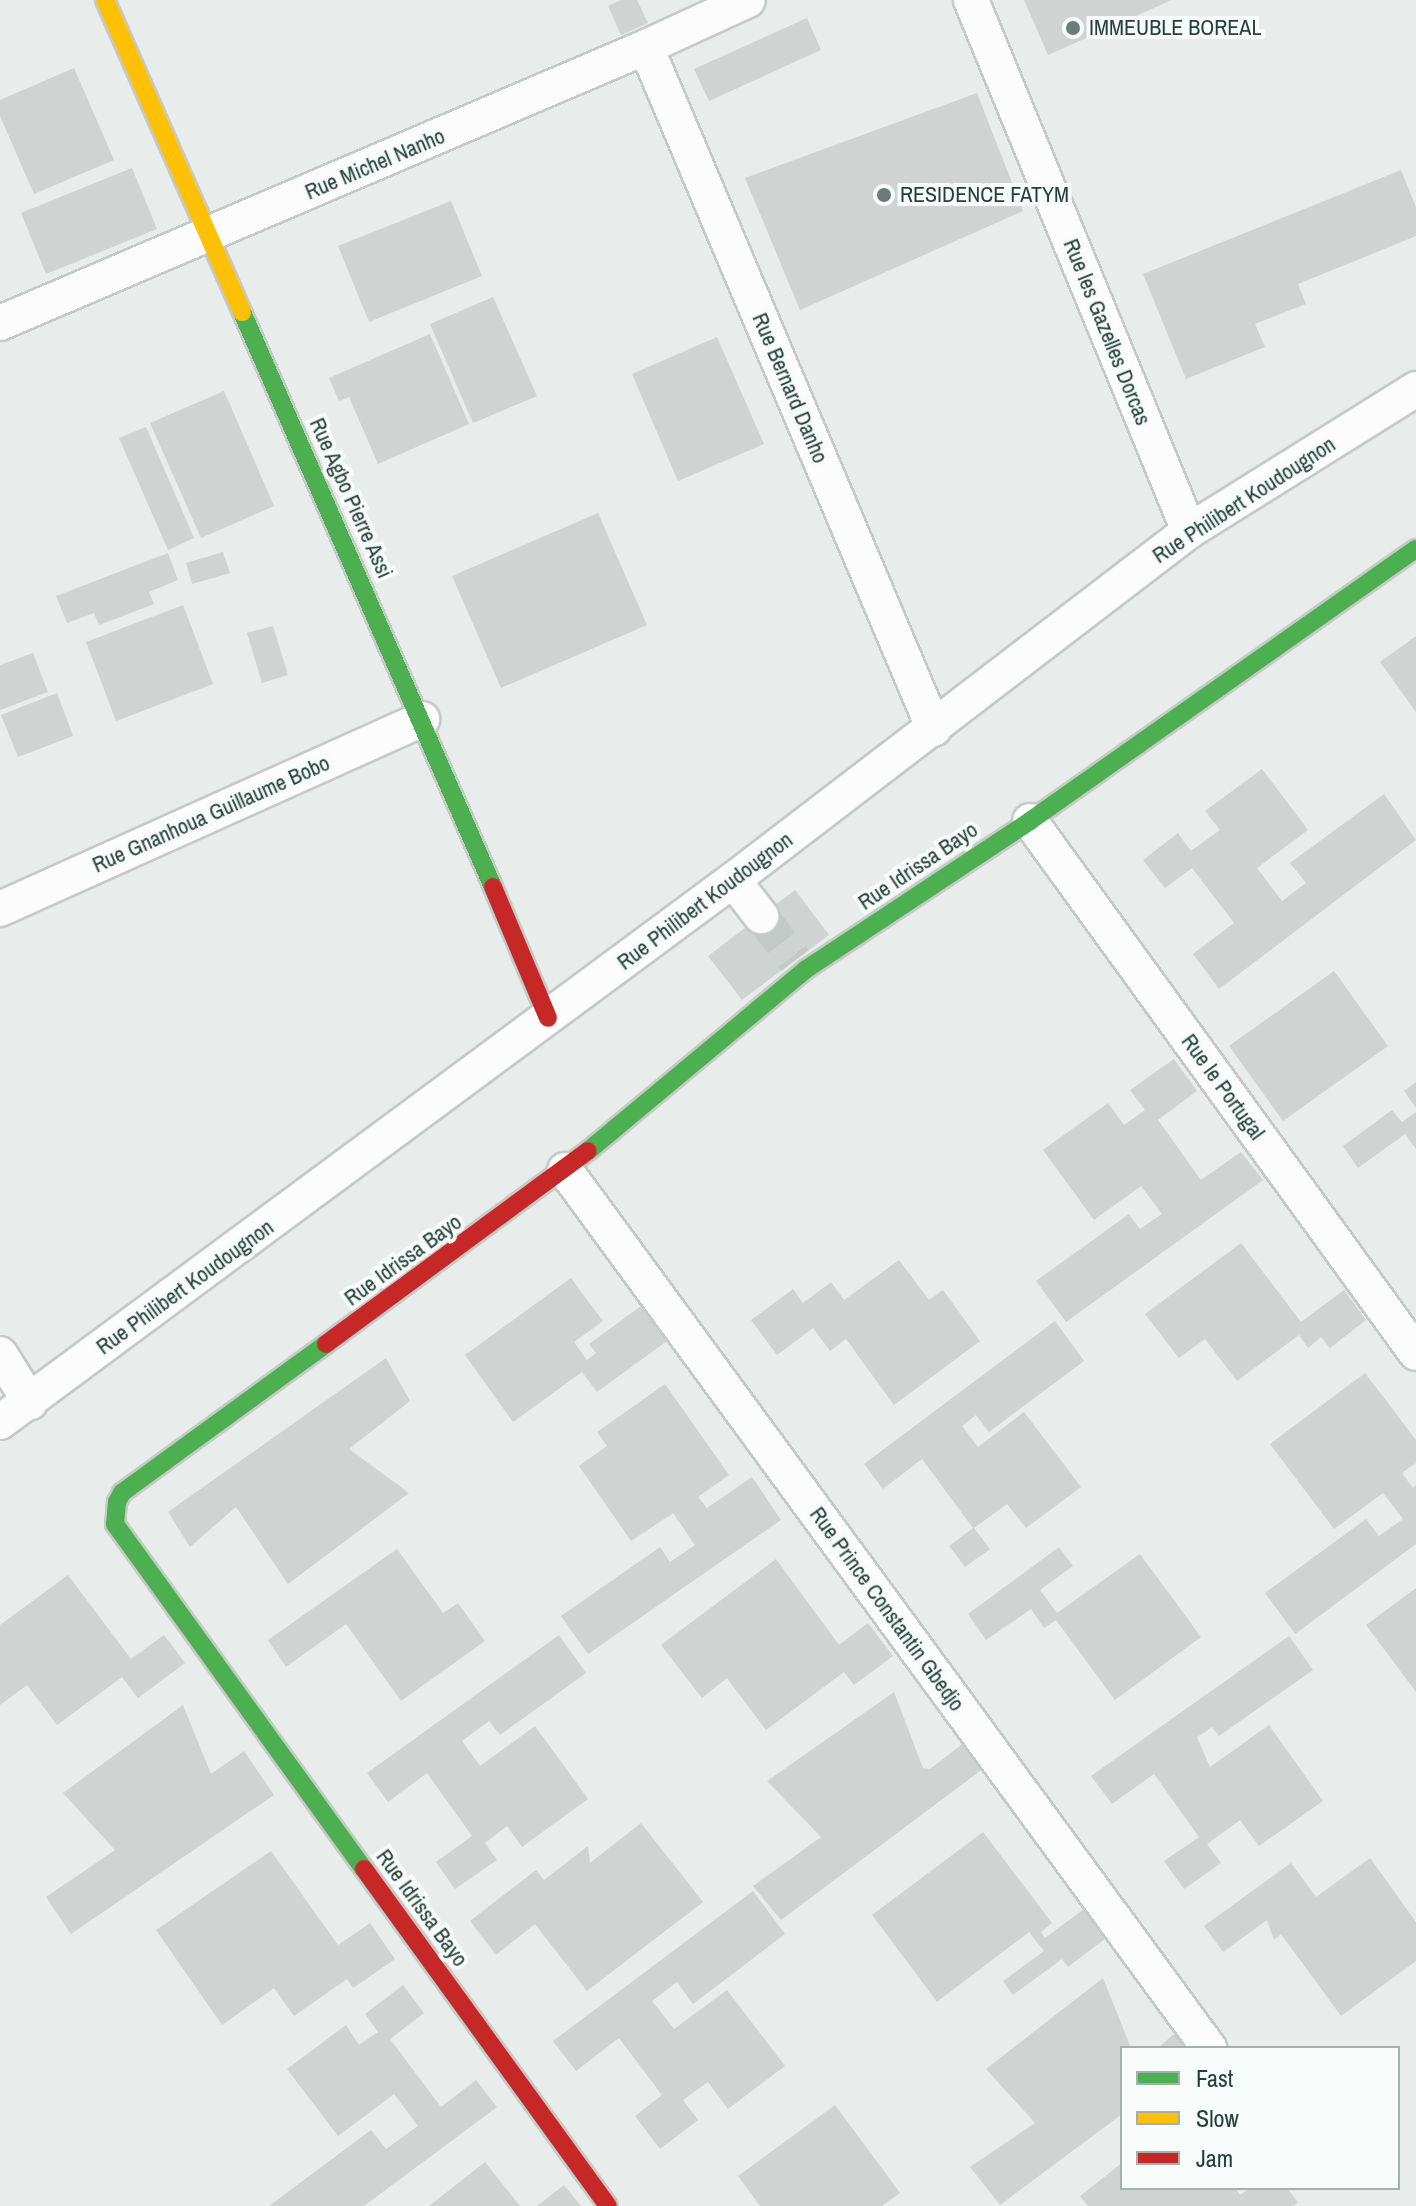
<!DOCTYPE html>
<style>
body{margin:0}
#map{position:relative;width:1416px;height:2206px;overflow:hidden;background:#e8ecea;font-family:"Archivo Narrow",sans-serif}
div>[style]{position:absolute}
.building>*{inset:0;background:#cfd3d2}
.street-tunnel>*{height:34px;margin-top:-17px;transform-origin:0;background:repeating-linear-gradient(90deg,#c1cac7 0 34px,transparent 0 51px)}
.roads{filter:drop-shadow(2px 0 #c5c9c7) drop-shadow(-2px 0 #c5c9c7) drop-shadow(0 2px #c5c9c7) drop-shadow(0 -2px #c5c9c7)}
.street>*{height:34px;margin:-17px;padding:0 17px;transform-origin:17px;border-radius:17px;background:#fcfcfc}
.fast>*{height:18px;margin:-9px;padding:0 9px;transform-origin:9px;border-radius:9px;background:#4caf50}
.slow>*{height:18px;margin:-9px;padding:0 9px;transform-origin:9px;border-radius:9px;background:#ffc107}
.jam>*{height:18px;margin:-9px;padding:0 9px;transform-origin:9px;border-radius:9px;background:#c62828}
.dots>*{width:22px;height:22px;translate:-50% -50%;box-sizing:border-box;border:4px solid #f7fbf9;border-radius:50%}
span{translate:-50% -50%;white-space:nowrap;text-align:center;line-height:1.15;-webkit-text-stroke:8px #f7fbf9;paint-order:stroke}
.poi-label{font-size:22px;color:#25403a}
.left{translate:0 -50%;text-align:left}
.street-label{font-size:22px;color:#25403a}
.legend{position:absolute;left:1120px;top:2046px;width:280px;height:144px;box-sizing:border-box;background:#f7fbf9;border:2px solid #a3b0ad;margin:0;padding:10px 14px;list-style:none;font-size:24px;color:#25403a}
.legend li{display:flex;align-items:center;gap:16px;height:40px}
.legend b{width:40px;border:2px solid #a3b0ad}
</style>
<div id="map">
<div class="building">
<div style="clip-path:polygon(621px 0,637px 0,648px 23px,621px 35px,608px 6px)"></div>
<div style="clip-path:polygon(1024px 0,1172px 0,1048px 55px)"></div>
<div style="clip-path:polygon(807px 18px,821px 50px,709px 101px,694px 69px)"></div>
<div style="clip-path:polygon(74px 68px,114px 160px,34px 194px,0 116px,0 100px)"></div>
<div style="clip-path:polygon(977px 93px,1023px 211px,800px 310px,745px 178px)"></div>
<div style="clip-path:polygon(132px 168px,157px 229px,46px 274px,21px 213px)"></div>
<div style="clip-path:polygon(1401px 170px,1416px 207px,1416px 236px,1298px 284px,1306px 304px,1255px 324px,1265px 347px,1186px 379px,1143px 274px)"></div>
<div style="clip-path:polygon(451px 201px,482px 276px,369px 322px,338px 246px)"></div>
<div style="clip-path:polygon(493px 297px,537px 396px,473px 423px,430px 324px)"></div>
<div style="clip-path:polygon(430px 334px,469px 424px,378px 464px,349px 397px,339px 401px,329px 378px)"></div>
<div style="clip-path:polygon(717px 337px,764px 444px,678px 481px,632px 374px)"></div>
<div style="clip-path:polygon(224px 391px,274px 506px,201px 538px,150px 423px)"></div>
<div style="clip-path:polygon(146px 427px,194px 538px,168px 550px,119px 438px)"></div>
<div style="clip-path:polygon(598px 513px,647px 625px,501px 688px,452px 576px)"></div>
<div style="clip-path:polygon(223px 552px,230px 573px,192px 584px,186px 563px)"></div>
<div style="clip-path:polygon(168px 553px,178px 580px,149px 592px,154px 604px,99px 625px,94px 613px,67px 623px,56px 596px)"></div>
<div style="clip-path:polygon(183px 605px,213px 684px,116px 721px,86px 642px)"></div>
<div style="clip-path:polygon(273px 626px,288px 675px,262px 683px,247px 633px)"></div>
<div style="clip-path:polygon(1416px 636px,1416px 712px,1380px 662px)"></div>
<div style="clip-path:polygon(33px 653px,48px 692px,0 710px,0 665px)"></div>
<div style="clip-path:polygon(57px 693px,73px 736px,18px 757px,1px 715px)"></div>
<div style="clip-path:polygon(1262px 769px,1308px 830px,1257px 868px,1282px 901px,1306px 883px,1290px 863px,1384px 794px,1416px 840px,1219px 989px,1193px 954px,1234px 923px,1192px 868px,1165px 888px,1143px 860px,1178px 833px,1191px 851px,1220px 830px,1205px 811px)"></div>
<div style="clip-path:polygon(795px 890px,829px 935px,742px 1000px,708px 956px)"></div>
<div style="clip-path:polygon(1334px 971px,1388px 1046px,1283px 1121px,1229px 1046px)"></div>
<div style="clip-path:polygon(1174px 1059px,1197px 1091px,1158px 1120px,1201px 1180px,1241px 1152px,1263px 1180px,1066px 1322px,1036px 1281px,1129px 1214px,1140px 1229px,1162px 1214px,1141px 1186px,1094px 1220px,1043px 1150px,1108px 1103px,1124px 1125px,1145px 1110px,1130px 1090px)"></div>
<div style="clip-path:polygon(1416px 1082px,1416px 1108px,1404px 1091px)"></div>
<div style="clip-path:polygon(1392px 1110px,1402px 1122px,1416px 1112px,1416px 1149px,1405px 1134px,1358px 1168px,1343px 1146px)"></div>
<div style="clip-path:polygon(1241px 1243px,1301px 1322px,1344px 1290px,1366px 1320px,1330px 1348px,1321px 1337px,1308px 1348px,1299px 1335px,1237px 1381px,1205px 1339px,1179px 1358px,1145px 1314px)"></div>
<div style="clip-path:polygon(899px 1260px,929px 1300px,943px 1290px,980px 1341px,894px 1405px,846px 1339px,830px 1351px,813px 1328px,777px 1355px,751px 1320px,793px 1289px,803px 1303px,831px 1282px,844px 1300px)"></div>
<div style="clip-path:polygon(571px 1278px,603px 1321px,574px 1342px,587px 1360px,596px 1353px,589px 1344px,641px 1306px,667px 1341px,597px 1392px,582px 1372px,513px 1422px,465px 1355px)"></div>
<div style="clip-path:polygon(1055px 1321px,1084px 1361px,989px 1432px,976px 1415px,962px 1426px,978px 1447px,1024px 1412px,1081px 1487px,1026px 1528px,1007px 1504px,974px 1528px,990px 1549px,965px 1567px,949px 1546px,973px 1528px,922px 1459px,883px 1489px,864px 1464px)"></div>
<div style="clip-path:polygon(386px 1358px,410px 1401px,349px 1449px,409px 1493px,288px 1584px,236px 1507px,190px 1547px,168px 1512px)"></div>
<div style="clip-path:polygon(1365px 1373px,1416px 1440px,1416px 1463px,1402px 1473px,1413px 1488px,1416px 1485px,1416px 1544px,1295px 1634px,1265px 1593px,1366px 1519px,1379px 1536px,1403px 1519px,1383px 1493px,1334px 1529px,1270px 1444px)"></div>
<div style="clip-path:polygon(665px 1384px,729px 1475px,698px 1497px,707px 1508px,752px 1477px,781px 1520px,588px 1654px,561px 1616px,660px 1547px,670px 1562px,695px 1545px,673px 1513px,631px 1541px,579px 1466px,607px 1446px,597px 1432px)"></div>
<div style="clip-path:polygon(1059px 1547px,1073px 1566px,1040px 1590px,1057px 1613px,1140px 1554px,1201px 1637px,1115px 1700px,1056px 1620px,1044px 1628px,1031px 1609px,986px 1640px,968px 1614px)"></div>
<div style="clip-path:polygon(397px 1549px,443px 1613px,458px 1603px,485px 1641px,401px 1701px,346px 1624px,286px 1667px,268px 1640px)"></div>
<div style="clip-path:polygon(776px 1559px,839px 1645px,868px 1623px,893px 1656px,854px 1685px,844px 1672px,766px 1730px,727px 1678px,702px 1698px,661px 1645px)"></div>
<div style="clip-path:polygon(68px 1575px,131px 1659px,164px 1635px,185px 1663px,138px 1698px,122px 1677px,57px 1725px,27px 1685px,0 1705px,0 1625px)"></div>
<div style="clip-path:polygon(1416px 1588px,1416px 1692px,1366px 1625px)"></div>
<div style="clip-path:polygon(559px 1635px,586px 1673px,500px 1735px,489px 1721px,462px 1741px,480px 1766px,535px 1726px,588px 1799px,522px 1847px,507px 1826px,485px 1843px,497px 1860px,455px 1889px,436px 1862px,472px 1836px,427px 1773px,388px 1802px,367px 1773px)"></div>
<div style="clip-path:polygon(1289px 1636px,1313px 1670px,1219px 1736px,1212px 1727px,1197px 1737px,1210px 1767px,1269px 1725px,1323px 1801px,1259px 1846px,1240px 1820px,1207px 1844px,1221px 1863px,1184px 1889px,1164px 1861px,1199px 1837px,1154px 1774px,1112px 1804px,1091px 1776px)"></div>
<div style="clip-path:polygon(894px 1692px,923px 1768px,930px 1769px,966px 1741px,984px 1768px,781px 1920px,753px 1886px,821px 1837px,767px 1781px)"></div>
<div style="clip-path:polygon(183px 1705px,211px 1774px,244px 1751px,274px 1795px,71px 1934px,46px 1897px,115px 1850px,63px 1793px)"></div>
<div style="clip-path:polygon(641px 1823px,703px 1902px,587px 1991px,535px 1924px,496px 1955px,470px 1921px,536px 1870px,544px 1880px,588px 1846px,590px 1863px)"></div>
<div style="clip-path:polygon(983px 1832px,1052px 1923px,1041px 1932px,1045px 1938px,1084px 1909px,1106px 1938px,1068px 1967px,1062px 1959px,1013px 1995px,1003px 1981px,1044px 1951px,1029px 1932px,937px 2002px,872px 1915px)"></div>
<div style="clip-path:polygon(271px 1851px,338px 1945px,370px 1923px,395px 1959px,353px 1988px,347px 1979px,294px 2016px,274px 1988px,222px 2025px,156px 1930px)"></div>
<div style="clip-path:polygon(1370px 1858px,1416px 1922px,1416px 1961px,1341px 2016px,1281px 1934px,1274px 1940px,1267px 1920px,1223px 1952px,1204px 1926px,1291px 1863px,1316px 1897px)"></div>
<div style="clip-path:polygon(753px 1891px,785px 1934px,693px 2004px,677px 1982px,652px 2001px,674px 2029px,727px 1990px,785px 2066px,728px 2109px,708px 2082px,683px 2100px,698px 2120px,660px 2149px,635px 2116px,662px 2095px,619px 2038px,576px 2071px,553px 2041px)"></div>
<div style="clip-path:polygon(1103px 1978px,1131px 2048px,1122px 2048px,1122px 2114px,1000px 2205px,970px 2167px,1035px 2123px,986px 2069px)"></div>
<div style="clip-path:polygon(403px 1985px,424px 2013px,390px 2039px,441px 2107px,476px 2080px,497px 2107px,364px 2206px,269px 2206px,371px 2130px,386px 2149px,418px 2126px,394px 2094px,338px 2136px,287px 2069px,346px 2025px,359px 2045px,378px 2032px,365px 2014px)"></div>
<div style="clip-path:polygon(1176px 2032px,1190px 2048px,1158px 2048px)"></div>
<div style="clip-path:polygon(835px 2105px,900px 2193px,882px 2206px,760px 2206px,738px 2176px)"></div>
<div style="clip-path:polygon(485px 2162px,520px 2206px,429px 2206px)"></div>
<div style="clip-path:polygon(1122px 2163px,1122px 2188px,1235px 2188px,1240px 2195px,1250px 2188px,1287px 2188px,1298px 2202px,1294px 2206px,1088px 2206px,1080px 2196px)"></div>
<div style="clip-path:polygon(564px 2185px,581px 2206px,537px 2206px)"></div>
</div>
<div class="street-tunnel">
<div style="left:761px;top:916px;width:56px;rotate:52.3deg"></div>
</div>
<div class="roads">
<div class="street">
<div style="left:971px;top:0;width:574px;rotate:67.68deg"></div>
<div style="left:646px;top:47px;width:740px;rotate:67.11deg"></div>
<div style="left:0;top:323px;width:702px;rotate:-23.13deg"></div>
<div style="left:646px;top:47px;width:112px;rotate:-24.7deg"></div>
<div style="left:1030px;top:821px;width:657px;rotate:54.04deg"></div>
<div style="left:733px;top:880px;width:46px;rotate:52.1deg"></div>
<div style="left:0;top:909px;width:463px;rotate:-24.2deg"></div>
<div style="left:565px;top:1170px;width:1089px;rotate:53.74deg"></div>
<div style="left:0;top:1354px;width:57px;rotate:58deg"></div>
<div style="left:0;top:1422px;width:912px;rotate:-36.48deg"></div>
<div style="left:733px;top:880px;width:574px;rotate:-37.43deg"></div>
<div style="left:1189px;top:531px;width:268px;rotate:-32deg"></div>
</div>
<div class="fast">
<div style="left:242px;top:312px;width:627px;rotate:66.42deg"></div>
<div style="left:588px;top:1151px;width:283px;rotate:-39.8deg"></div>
<div style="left:805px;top:970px;width:270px;rotate:-33.5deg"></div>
<div style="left:1030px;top:821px;width:472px;rotate:-35.2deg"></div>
<div style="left:326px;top:1344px;width:253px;rotate:143.9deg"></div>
<div style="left:122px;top:1493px;width:10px;rotate:119deg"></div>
<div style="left:117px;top:1502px;width:22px;rotate:95deg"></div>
<div style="left:115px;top:1524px;width:425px;rotate:54.2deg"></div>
</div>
<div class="slow">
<div style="left:105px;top:0;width:341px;rotate:66.3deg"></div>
</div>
<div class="jam">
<div style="left:493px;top:887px;width:142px;rotate:67.2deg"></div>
<div style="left:326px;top:1344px;width:325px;rotate:-36.4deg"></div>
<div style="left:364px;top:1869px;width:416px;rotate:54.1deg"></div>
</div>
</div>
<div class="dots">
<div style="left:1073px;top:28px;background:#697c78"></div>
<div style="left:884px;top:195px;background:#697c78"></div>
</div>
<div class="poi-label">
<span class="left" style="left:1089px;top:28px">IMMEUBLE BOREAL</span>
<span class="left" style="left:900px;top:195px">RESIDENCE FATYM</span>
</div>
<div class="street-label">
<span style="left:375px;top:164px;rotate:-23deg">Rue Michel Nanho</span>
<span style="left:1107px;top:332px;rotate:68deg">Rue les Gazelles Dorcas</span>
<span style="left:790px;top:388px;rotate:67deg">Rue Bernard Danho</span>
<span style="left:351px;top:498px;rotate:66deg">Rue Agbo Pierre Assi</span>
<span style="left:1244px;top:500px;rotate:-33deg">Rue Philibert Koudougnon</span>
<span style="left:211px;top:814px;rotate:-24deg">Rue Gnanhoua Guillaume Bobo</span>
<span style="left:918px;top:866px;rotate:-34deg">Rue Idrissa Bayo</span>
<span style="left:705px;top:901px;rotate:-37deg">Rue Philibert Koudougnon</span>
<span style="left:1223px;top:1087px;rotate:54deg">Rue le Portugal</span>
<span style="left:403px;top:1260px;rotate:-36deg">Rue Idrissa Bayo</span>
<span style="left:185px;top:1287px;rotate:-36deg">Rue Philibert Koudougnon</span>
<span style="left:887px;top:1609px;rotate:54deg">Rue Prince Constantin Gbedjo</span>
<span style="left:422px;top:1908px;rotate:54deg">Rue Idrissa Bayo</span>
</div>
<ul class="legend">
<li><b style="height:10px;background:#4caf50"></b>Fast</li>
<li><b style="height:10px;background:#ffc107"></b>Slow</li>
<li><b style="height:10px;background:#c62828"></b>Jam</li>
</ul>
</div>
